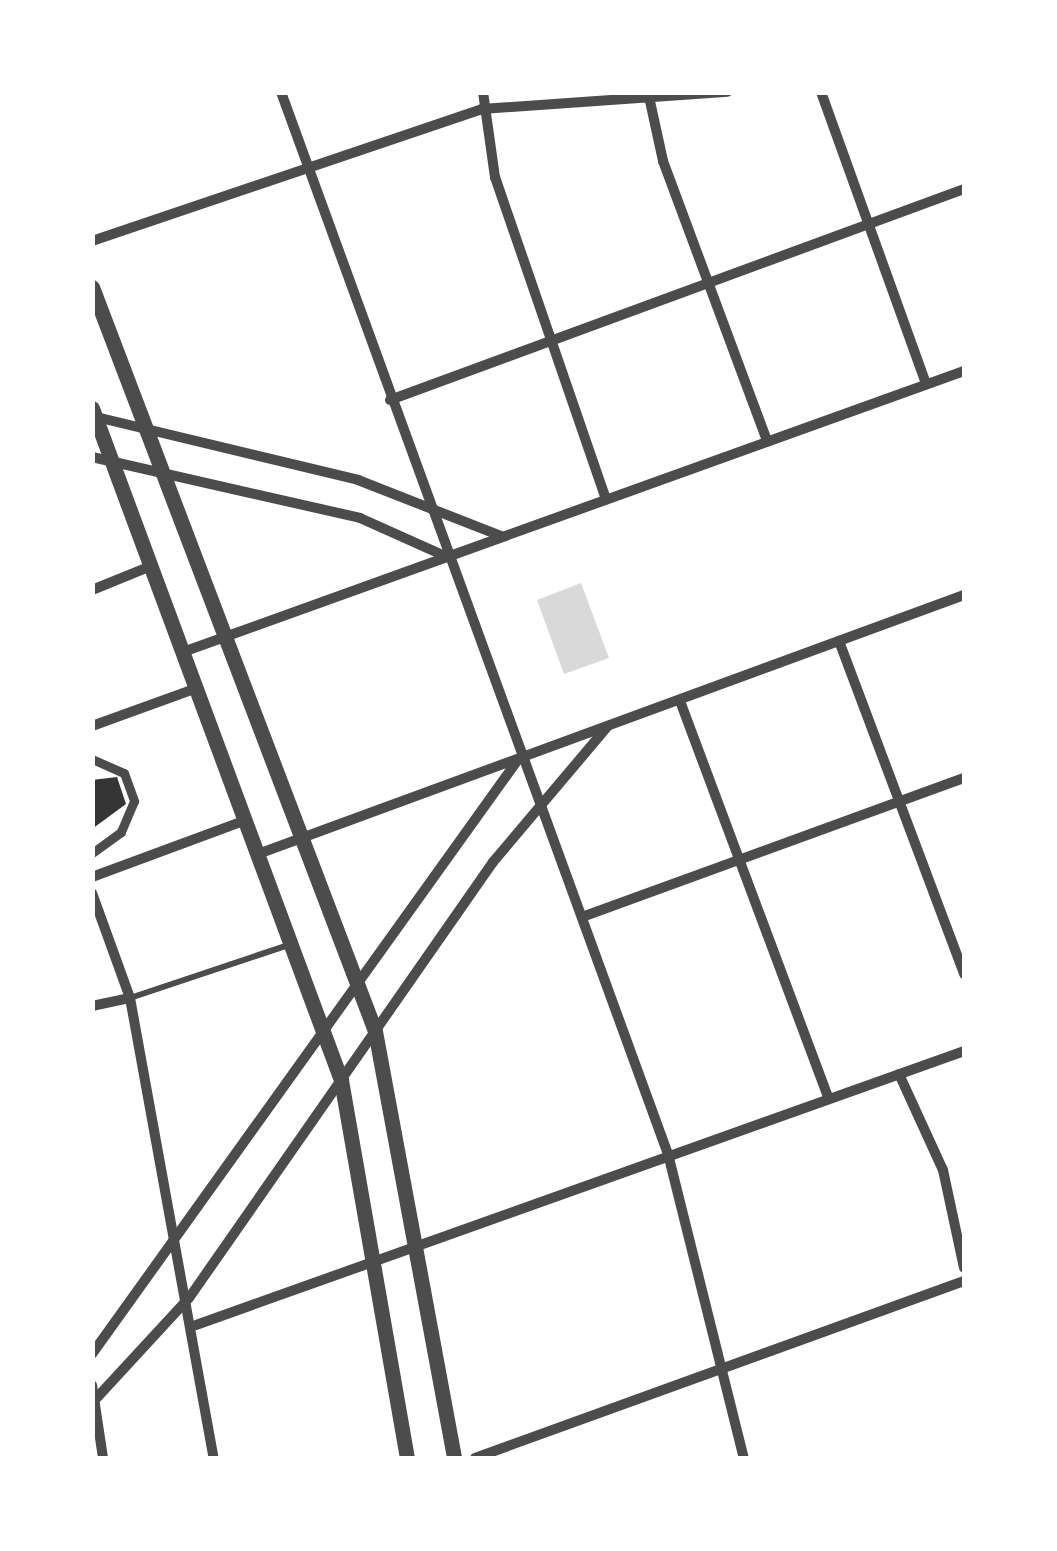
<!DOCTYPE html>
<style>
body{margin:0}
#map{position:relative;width:1057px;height:1551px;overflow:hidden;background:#fff;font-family:"Varela Round",sans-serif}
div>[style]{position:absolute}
.water>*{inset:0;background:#d9d9d9}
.building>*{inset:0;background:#353535}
.service>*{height:6px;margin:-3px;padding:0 3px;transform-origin:3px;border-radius:3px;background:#4c4c4c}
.pedestrian>*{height:9px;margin:-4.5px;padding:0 4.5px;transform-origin:4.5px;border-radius:4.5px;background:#4c4c4c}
.minor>*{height:10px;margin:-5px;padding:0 5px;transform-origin:5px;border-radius:5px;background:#4c4c4c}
.tertiary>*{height:15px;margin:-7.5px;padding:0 7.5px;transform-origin:7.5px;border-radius:7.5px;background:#4c4c4c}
span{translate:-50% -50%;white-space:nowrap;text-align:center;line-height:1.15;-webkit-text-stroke:10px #fff;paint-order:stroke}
.frame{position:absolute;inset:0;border:95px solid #fff;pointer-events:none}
</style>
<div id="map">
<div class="water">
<div style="clip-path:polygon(581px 583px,609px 658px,564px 674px,537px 600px)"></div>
</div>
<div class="building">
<div style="clip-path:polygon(117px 777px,126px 804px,92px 829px,92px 780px)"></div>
</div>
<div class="service">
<div style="left:130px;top:998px;width:170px;rotate:-18.5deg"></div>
</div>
<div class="pedestrian">
<div style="left:92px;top:759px;width:35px;rotate:24deg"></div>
<div style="left:124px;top:773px;width:30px;rotate:70deg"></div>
<div style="left:134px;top:801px;width:34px;rotate:113deg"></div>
<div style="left:121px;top:832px;width:36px;rotate:144deg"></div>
</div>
<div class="minor">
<div style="left:281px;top:92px;width:1130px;rotate:69.98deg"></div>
<div style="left:668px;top:1154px;width:313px;rotate:76deg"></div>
<div style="left:483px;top:92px;width:86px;rotate:82deg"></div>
<div style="left:495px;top:177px;width:341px;rotate:71deg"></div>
<div style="left:648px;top:92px;width:71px;rotate:77.7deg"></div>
<div style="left:663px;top:161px;width:299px;rotate:69.6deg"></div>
<div style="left:821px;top:92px;width:310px;rotate:70.2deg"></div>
<div style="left:92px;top:241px;width:412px;rotate:-18.7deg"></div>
<div style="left:482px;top:109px;width:246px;rotate:-4deg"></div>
<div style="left:390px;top:400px;width:612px;rotate:-20.18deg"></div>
<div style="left:92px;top:416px;width:274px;rotate:13.5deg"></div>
<div style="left:358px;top:480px;width:154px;rotate:21.4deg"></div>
<div style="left:92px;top:457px;width:275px;rotate:12.8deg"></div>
<div style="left:360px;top:518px;width:93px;rotate:24.1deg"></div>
<div style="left:92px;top:590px;width:64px;rotate:-22.1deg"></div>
<div style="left:839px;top:641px;width:356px;rotate:69.4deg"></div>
<div style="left:183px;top:652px;width:830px;rotate:-19.79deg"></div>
<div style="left:680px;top:701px;width:423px;rotate:69.5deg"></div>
<div style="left:92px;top:726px;width:112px;rotate:-19.9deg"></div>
<div style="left:258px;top:854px;width:752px;rotate:-20.15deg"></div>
<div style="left:92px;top:877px;width:164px;rotate:-20.3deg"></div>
<div style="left:92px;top:893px;width:112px;rotate:70.1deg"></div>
<div style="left:130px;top:998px;width:468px;rotate:79.7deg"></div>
<div style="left:582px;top:917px;width:407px;rotate:-20deg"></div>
<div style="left:92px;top:1006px;width:39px;rotate:-12deg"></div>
<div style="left:899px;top:1074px;width:106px;rotate:65.4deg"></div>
<div style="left:943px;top:1170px;width:100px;rotate:77.9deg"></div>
<div style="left:196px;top:1325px;width:815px;rotate:-19.63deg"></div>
<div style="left:92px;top:1354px;width:730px;rotate:-54.37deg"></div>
<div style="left:92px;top:1385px;width:74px;rotate:81.4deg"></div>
<div style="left:92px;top:1403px;width:143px;rotate:-47.3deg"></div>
<div style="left:189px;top:1298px;width:532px;rotate:-55.11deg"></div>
<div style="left:493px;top:862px;width:177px;rotate:-49.8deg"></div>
<div style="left:475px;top:1458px;width:520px;rotate:-19.9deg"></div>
</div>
<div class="tertiary">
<div style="left:92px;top:287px;width:796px;rotate:69.17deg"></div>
<div style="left:375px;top:1031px;width:434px;rotate:79.5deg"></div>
<div style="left:92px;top:408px;width:717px;rotate:69.67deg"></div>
<div style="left:341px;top:1080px;width:384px;rotate:80.1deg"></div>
</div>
<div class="frame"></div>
</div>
